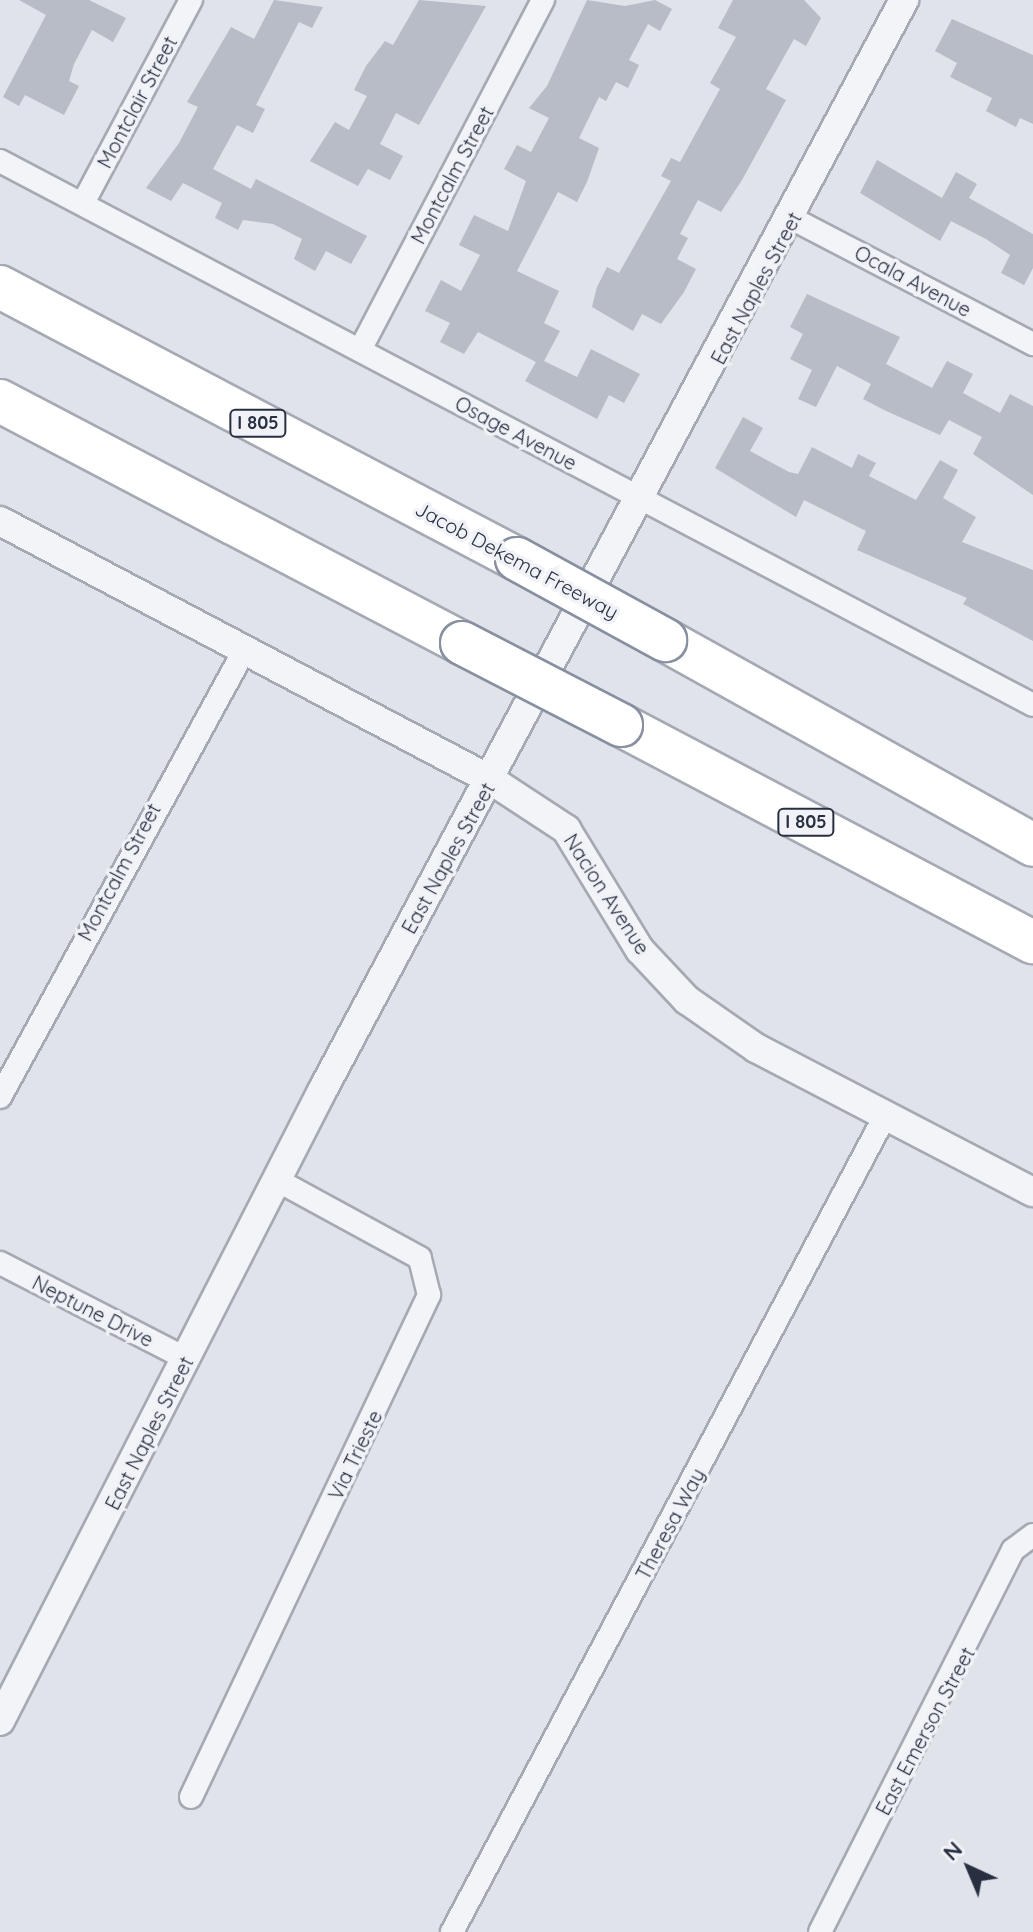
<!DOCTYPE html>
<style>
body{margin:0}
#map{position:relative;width:1033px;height:1932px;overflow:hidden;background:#e0e3e9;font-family:Quicksand,sans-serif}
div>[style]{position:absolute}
.building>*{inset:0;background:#b7bcc6}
.roads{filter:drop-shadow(2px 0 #a5a9b3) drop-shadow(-2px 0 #a5a9b3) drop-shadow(0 2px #a5a9b3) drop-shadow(0 -2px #a5a9b3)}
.minor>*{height:22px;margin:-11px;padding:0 11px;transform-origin:11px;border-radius:11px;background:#f3f4f8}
.tertiary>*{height:28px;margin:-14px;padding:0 14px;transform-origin:14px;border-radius:14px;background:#f3f4f8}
.motorway>*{height:42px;margin:-21px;padding:0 21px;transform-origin:21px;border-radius:21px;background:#fff}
.bridges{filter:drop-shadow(2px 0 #878fa0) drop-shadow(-2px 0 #878fa0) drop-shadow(0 2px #878fa0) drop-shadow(0 -2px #878fa0)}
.motorway-bridge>*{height:42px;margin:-21px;padding:0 21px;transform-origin:21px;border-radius:21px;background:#fff}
span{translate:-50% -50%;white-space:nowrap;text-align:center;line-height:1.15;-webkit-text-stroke:7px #f0f2f7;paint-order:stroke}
.shield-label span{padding:2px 6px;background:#f0f2f7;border:2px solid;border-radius:6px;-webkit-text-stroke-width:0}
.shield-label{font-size:18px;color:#282f41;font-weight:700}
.street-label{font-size:20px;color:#282f41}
.north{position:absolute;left:929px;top:1828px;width:80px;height:80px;-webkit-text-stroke:6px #f0f2f7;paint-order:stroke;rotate:316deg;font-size:22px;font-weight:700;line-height:32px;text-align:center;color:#282f41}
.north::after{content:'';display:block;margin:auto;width:28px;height:36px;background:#282f41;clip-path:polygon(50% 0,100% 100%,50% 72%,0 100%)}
</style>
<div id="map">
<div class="building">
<div style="clip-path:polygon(19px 0,89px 0,126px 18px,113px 42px,92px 30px,74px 64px,69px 81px,79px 86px,64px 115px,25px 95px,19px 106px,3px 97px,46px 15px)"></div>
<div style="clip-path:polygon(274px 0,323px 7px,312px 28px,299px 22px,256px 105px,265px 109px,253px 133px,237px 125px,213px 169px,251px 189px,256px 179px,367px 236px,351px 264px,326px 251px,315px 271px,294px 259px,302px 239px,273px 224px,243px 220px,238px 230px,215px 218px,222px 203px,183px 183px,171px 201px,146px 188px,179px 143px,198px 107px,187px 102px,231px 27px,254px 39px)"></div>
<div style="clip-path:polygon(419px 0,486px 6px,419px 125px,396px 113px,380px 144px,403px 156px,390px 180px,368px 169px,358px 186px,310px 161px,335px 122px,349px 130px,367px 96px,354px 90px,366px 66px,385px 41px,393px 45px)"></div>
<div style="clip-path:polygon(587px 0,625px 6px,655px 0,672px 9px,660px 31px,648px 24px,629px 60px,639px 65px,628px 88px,616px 82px,606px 101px,599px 97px,579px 138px,599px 148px,587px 182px,577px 202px,558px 192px,517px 271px,559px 291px,544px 323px,560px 331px,544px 361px,577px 377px,591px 349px,640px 374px,624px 403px,609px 395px,597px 419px,525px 381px,536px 362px,478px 332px,464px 354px,440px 342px,450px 323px,425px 311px,441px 280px,461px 291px,480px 255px,459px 245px,474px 215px,508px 231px,526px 181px,504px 169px,517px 145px,531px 152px,549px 118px,529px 108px,547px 86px)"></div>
<div style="clip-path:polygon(733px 0,804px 0,821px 18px,806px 46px,794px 39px,766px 89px,786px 100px,742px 180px,721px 212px,698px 200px,680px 234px,688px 238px,677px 259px,696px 269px,684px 292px,661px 324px,642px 314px,633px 331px,592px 307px,597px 287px,607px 267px,619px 273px,671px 181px,661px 176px,671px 158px,680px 162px,720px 89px,710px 83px,736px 37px,718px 28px)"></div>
<div style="clip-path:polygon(952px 19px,1033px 55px,1033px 124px,1020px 118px,1016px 127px,986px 111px,992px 98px,950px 77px,957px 63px,935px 51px)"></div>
<div style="clip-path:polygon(877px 160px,942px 198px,956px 172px,977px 184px,969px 198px,1033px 234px,1033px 268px,1024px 285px,1001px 273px,1010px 255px,986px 239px,951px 221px,940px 241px,860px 193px)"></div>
<div style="clip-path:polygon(807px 294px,900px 337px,886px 364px,932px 388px,947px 361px,973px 374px,963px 393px,1000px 413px,1010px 394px,1033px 406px,1033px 495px,973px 454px,982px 437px,949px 420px,940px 435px,884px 410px,863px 399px,871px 384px,837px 366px,816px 407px,798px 399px,812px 370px,790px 359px,803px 334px,790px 327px)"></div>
<div style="clip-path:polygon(743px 417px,763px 428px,750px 451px,789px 472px,798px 474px,812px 447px,852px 468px,858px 454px,876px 463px,869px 476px,916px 500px,940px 460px,958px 470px,943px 498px,976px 517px,962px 542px,1033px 570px,1033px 641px,963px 604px,967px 598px,857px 550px,866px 531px,804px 500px,796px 517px,715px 468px)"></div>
</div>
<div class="roads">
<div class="minor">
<div style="left:0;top:161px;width:1167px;rotate:27.77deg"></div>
<div style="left:83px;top:203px;width:230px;rotate:-62deg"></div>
<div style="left:793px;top:219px;width:271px;rotate:27.5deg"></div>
<div style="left:360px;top:350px;width:395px;rotate:-62.4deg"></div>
<div style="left:0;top:1097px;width:508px;rotate:-61.32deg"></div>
<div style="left:0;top:1263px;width:210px;rotate:27.2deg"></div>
<div style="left:191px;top:1797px;width:556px;rotate:-64.63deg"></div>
<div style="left:429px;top:1295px;width:38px;rotate:-104deg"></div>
<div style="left:420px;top:1258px;width:163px;rotate:-151.4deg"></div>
<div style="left:452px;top:1932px;width:926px;rotate:-62.05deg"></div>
<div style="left:820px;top:1932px;width:428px;rotate:-63.2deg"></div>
<div style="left:1013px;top:1550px;width:25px;rotate:-37deg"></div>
</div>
<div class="tertiary">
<div style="left:0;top:521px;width:555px;rotate:27.81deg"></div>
<div style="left:491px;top:780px;width:90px;rotate:33.2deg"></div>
<div style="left:566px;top:829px;width:142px;rotate:58.6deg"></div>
<div style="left:640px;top:950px;width:69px;rotate:46.8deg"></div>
<div style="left:687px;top:1000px;width:84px;rotate:34.8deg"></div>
<div style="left:756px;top:1048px;width:312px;rotate:27.5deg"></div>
<div style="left:0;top:1721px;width:708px;rotate:-62.93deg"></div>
<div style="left:322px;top:1091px;width:1237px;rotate:-61.92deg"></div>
</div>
<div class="motorway">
<div style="left:0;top:287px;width:584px;rotate:27.75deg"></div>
<div style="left:0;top:401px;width:522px;rotate:27.65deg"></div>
<div style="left:665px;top:640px;width:421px;rotate:29.1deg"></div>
<div style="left:621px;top:725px;width:466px;rotate:27.8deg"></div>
</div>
</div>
<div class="bridges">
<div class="motorway-bridge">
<div style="left:517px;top:559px;width:169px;rotate:28.7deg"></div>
<div style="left:462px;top:643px;width:179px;rotate:27.3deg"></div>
</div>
</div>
<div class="shield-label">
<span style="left:258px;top:423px">I 805</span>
<span style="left:806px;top:822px">I 805</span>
</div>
<div class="street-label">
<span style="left:137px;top:102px;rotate:-62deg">Montclair Street</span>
<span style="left:452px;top:175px;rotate:-62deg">Montcalm Street</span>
<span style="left:913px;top:281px;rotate:28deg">Ocala Avenue</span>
<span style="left:756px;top:288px;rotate:-62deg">East Naples Street</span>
<span style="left:516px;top:433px;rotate:28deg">Osage Avenue</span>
<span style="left:517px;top:560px;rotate:28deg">Jacob Dekema Freeway</span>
<span style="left:448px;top:858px;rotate:-61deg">East Naples Street</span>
<span style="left:119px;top:872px;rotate:-62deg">Montcalm Street</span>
<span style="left:607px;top:894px;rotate:57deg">Nacion Avenue</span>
<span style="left:93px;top:1311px;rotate:27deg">Neptune Drive</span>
<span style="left:149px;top:1433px;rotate:-63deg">East Naples Street</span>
<span style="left:355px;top:1455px;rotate:-64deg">Via Trieste</span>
<span style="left:670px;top:1524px;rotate:-62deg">Theresa Way</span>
<span style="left:925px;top:1731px;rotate:-62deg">East Emerson Street</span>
</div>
<div class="north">N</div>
</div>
